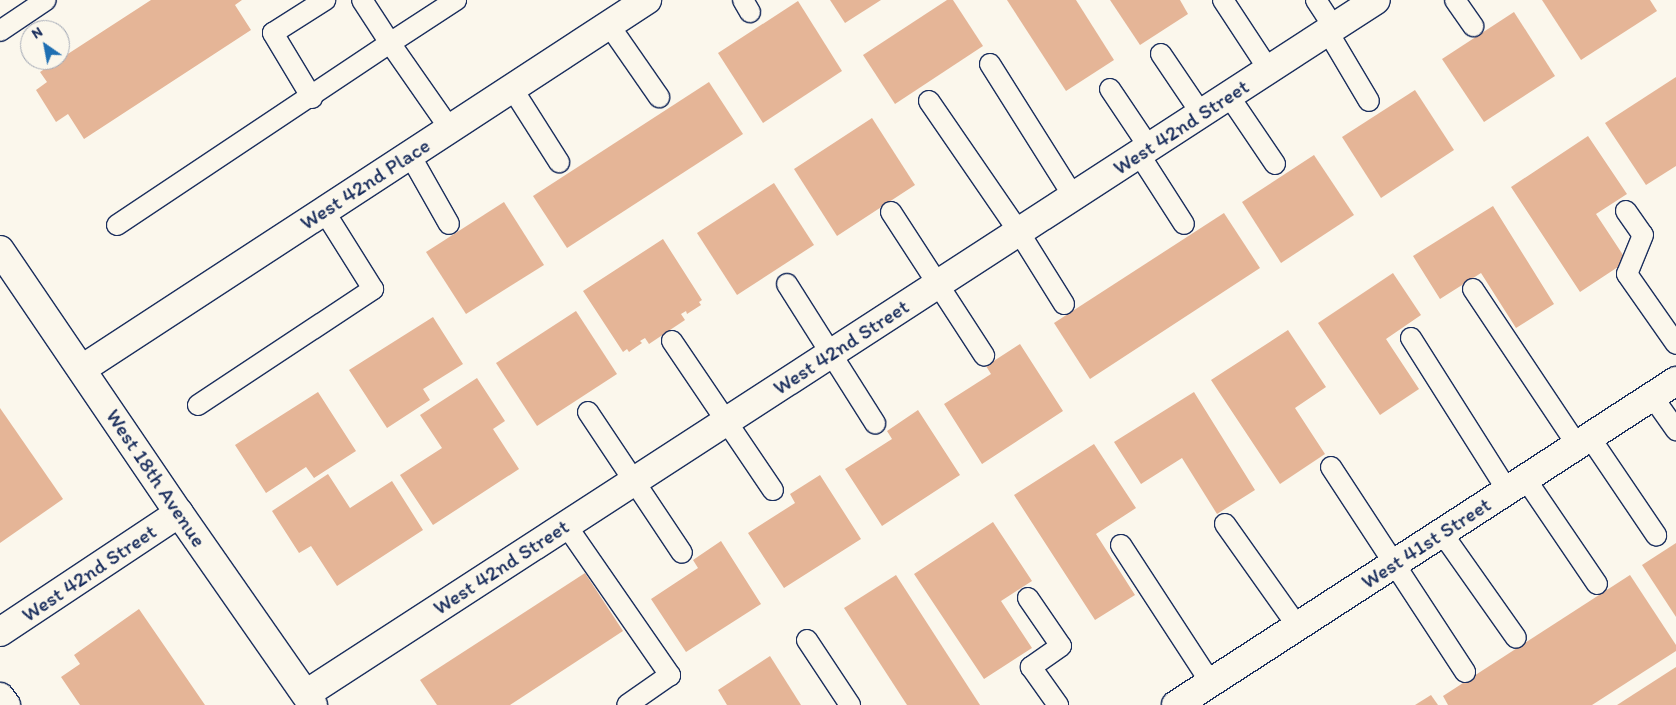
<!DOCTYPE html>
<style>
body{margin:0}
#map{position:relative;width:1676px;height:705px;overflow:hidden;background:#fbf7ec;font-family:Itim,sans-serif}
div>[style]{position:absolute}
.building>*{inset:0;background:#e5b597}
.roads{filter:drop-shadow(1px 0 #1b2f5e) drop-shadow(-1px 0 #1b2f5e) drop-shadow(0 1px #1b2f5e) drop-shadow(0 -1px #1b2f5e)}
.lane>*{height:20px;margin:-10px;padding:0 10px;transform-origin:10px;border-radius:10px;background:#fbf7ec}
.street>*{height:28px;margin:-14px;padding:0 14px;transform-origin:14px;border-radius:14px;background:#fbf7ec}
.secondary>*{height:28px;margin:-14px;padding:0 14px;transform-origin:14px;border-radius:14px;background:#fbf7ec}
span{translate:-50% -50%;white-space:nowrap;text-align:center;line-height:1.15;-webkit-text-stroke:5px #fbf7ec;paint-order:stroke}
.street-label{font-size:21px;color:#1b2f5e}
.north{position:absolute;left:20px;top:20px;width:50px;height:50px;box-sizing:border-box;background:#fbf7ec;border:1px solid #a1a7b3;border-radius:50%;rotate:327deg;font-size:14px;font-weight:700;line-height:20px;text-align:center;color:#1b2f5e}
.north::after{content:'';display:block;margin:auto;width:18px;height:22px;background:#1f6fb2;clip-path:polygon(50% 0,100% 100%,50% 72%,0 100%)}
</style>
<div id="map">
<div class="building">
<div style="clip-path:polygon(151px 0,242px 0,235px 5px,251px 30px,84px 139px,68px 114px,56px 122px,36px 90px,47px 82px,40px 72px)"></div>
<div style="clip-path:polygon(830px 0,881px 0,845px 23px)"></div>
<div style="clip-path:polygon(947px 0,953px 0,983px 46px,895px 104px,863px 55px)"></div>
<div style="clip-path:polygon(1007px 0,1076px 0,1114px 60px,1066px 91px)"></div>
<div style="clip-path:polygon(1110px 0,1180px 0,1188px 14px,1140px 45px)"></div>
<div style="clip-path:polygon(1542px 0,1650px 0,1657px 11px,1581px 60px)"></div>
<div style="clip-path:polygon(798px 1px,842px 71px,763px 123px,718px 53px)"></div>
<div style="clip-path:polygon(1514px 12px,1555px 76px,1484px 122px,1442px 59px)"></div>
<div style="clip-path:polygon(1676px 77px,1676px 166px,1646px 185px,1605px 123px)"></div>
<div style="clip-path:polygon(709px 82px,743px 134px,567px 248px,533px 196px)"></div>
<div style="clip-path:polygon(1415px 90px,1454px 150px,1381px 198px,1342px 137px)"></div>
<div style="clip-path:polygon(872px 118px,915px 185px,837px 236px,794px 169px)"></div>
<div style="clip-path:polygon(1588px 136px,1627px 194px,1596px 214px,1627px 261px,1580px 292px,1511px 187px)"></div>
<div style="clip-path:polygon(1314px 155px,1354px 215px,1281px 263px,1242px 202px)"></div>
<div style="clip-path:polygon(774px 183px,814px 245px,737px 295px,697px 233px)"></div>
<div style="clip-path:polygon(504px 202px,544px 265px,466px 314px,426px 252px)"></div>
<div style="clip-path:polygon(1493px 206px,1554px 304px,1516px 328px,1481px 273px,1440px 299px,1413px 256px)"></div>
<div style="clip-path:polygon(1224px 213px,1260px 268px,1090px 379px,1054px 323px)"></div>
<div style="clip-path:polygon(663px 239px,702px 300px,699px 302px,701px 305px,687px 314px,686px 311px,681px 314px,685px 320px,649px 344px,645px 338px,640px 341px,642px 343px,629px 352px,627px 349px,623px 352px,583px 291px)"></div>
<div style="clip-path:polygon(1393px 273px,1421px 315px,1386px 339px,1419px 389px,1380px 415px,1318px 323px)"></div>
<div style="clip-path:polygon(576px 311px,617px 374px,537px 426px,496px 363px)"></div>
<div style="clip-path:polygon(433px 317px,463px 364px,423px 389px,430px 400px,387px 428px,349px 370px)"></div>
<div style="clip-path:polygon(1288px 330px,1326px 387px,1295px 408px,1325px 454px,1280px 484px,1211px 380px)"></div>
<div style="clip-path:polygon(1020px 344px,1063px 411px,982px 464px,944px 404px,991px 374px,986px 366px)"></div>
<div style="clip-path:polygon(477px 378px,505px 421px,493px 429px,519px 469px,433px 525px,400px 475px,442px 448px,420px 415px)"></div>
<div style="clip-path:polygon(318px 392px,356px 451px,314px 478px,306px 467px,266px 493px,235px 445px)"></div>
<div style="clip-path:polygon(1194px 392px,1255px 490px,1217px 514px,1182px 458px,1141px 484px,1114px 442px)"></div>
<div style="clip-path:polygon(0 408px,63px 499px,0 543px)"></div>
<div style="clip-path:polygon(918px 410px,960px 475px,882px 526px,845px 469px,892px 439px,887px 431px)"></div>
<div style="clip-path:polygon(1094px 444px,1136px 508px,1096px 534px,1135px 595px,1095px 620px,1014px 495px)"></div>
<div style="clip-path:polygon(328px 474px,350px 508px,392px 481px,423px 530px,337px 586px,311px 546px,299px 553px,272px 511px)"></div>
<div style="clip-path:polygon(820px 475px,861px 539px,784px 588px,748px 533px,795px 503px,790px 494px)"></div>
<div style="clip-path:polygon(993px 522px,1032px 581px,1001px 601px,1032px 648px,984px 679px,914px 574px)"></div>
<div style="clip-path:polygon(721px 541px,761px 604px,686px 652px,651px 599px,698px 568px,693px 560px)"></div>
<div style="clip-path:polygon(1676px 543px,1676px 617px,1642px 565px)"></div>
<div style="clip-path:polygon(585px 573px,623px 631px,510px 705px,437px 705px,420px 680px)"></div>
<div style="clip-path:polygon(896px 575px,980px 705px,907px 705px,844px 608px)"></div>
<div style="clip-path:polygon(1630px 575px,1676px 645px,1676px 651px,1592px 705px,1448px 705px,1443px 696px)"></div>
<div style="clip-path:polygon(139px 609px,205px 705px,80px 705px,61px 677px,80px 664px,74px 655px)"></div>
<div style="clip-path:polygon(770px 656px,801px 705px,727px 705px,718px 690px)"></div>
<div style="clip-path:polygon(1676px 667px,1676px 705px,1617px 705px)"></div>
<div style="clip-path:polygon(1431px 695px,1438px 705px,1415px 705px)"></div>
</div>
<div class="roads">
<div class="lane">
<div style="left:743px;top:0;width:14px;rotate:60deg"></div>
<div style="left:1223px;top:0;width:84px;rotate:56.7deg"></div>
<div style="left:1316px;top:0;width:33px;rotate:57deg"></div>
<div style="left:1455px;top:0;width:32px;rotate:55deg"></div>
<div style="left:609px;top:25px;width:88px;rotate:55.2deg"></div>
<div style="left:0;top:31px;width:55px;rotate:-34deg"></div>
<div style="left:1328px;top:32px;width:80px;rotate:59.3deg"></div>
<div style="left:1161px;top:54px;width:71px;rotate:55.9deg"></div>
<div style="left:990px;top:64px;width:156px;rotate:57.8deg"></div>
<div style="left:512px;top:88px;width:88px;rotate:57.6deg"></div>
<div style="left:1110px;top:89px;width:70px;rotate:56.1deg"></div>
<div style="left:1229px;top:96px;width:82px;rotate:55.9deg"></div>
<div style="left:312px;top:98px;width:76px;rotate:-121deg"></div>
<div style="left:273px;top:33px;width:62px;rotate:-32.4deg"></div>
<div style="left:929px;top:101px;width:159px;rotate:55.5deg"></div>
<div style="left:1019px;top:232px;width:85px;rotate:58deg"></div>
<div style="left:450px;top:129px;width:105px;rotate:-124.9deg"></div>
<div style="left:390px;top:43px;width:79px;rotate:-33.1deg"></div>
<div style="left:1139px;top:154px;width:83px;rotate:57.3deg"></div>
<div style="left:410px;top:155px;width:79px;rotate:60.5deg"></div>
<div style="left:1626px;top:211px;width:29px;rotate:55deg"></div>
<div style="left:1643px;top:235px;width:42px;rotate:112.3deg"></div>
<div style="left:1627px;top:274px;width:85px;rotate:55deg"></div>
<div style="left:891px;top:212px;width:171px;rotate:57deg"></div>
<div style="left:117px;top:225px;width:328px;rotate:-33.7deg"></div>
<div style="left:390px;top:43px;width:51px;rotate:-123.1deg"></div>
<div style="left:787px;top:284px;width:165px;rotate:57.7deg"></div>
<div style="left:1473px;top:289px;width:187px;rotate:56.3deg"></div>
<div style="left:1411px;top:338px;width:180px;rotate:57.7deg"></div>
<div style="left:672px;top:341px;width:180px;rotate:55.9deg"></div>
<div style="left:1652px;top:396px;width:42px;rotate:54.8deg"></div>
<div style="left:198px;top:405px;width:210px;rotate:-33.5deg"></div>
<div style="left:373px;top:289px;width:92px;rotate:-122.1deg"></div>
<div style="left:588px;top:412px;width:169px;rotate:56.3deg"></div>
<div style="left:1589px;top:436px;width:120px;rotate:55.9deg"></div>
<div style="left:1331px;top:467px;width:245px;rotate:56.8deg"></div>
<div style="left:1525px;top:478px;width:128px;rotate:55.8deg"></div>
<div style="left:1225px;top:524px;width:126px;rotate:54.7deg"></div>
<div style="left:566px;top:525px;width:183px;rotate:55.3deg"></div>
<div style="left:670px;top:675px;width:52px;rotate:145.1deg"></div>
<div style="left:1442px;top:533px;width:128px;rotate:54.8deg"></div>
<div style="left:1121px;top:545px;width:165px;rotate:56.9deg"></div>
<div style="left:1028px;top:598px;width:58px;rotate:55.5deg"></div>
<div style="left:1061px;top:646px;width:37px;rotate:145deg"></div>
<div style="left:1031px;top:667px;width:47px;rotate:54.6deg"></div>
<div style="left:807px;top:640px;width:78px;rotate:56.5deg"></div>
</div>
<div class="street">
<div style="left:82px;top:369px;width:675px;rotate:-33.15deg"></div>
<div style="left:0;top:632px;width:215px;rotate:-33.6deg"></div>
<div style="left:306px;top:694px;width:1275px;rotate:-32.97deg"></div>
<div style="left:0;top:697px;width:10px;rotate:53deg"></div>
</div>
<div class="secondary">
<div style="left:0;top:250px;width:318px;rotate:55.8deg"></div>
<div style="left:179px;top:513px;width:234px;rotate:55.1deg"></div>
<div style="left:1176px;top:705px;width:596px;rotate:-32.94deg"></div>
</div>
</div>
<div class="street-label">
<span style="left:1181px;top:127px;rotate:-33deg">West 42nd Street</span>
<span style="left:365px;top:184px;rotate:-33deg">West 42nd Place</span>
<span style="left:841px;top:347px;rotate:-33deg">West 42nd Street</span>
<span style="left:156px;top:478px;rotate:56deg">West 18th Avenue</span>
<span style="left:1426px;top:543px;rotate:-33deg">West 41st Street</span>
<span style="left:501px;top:567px;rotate:-33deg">West 42nd Street</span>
<span style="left:89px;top:573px;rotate:-34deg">West 42nd Street</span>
</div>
<div class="north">N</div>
</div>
